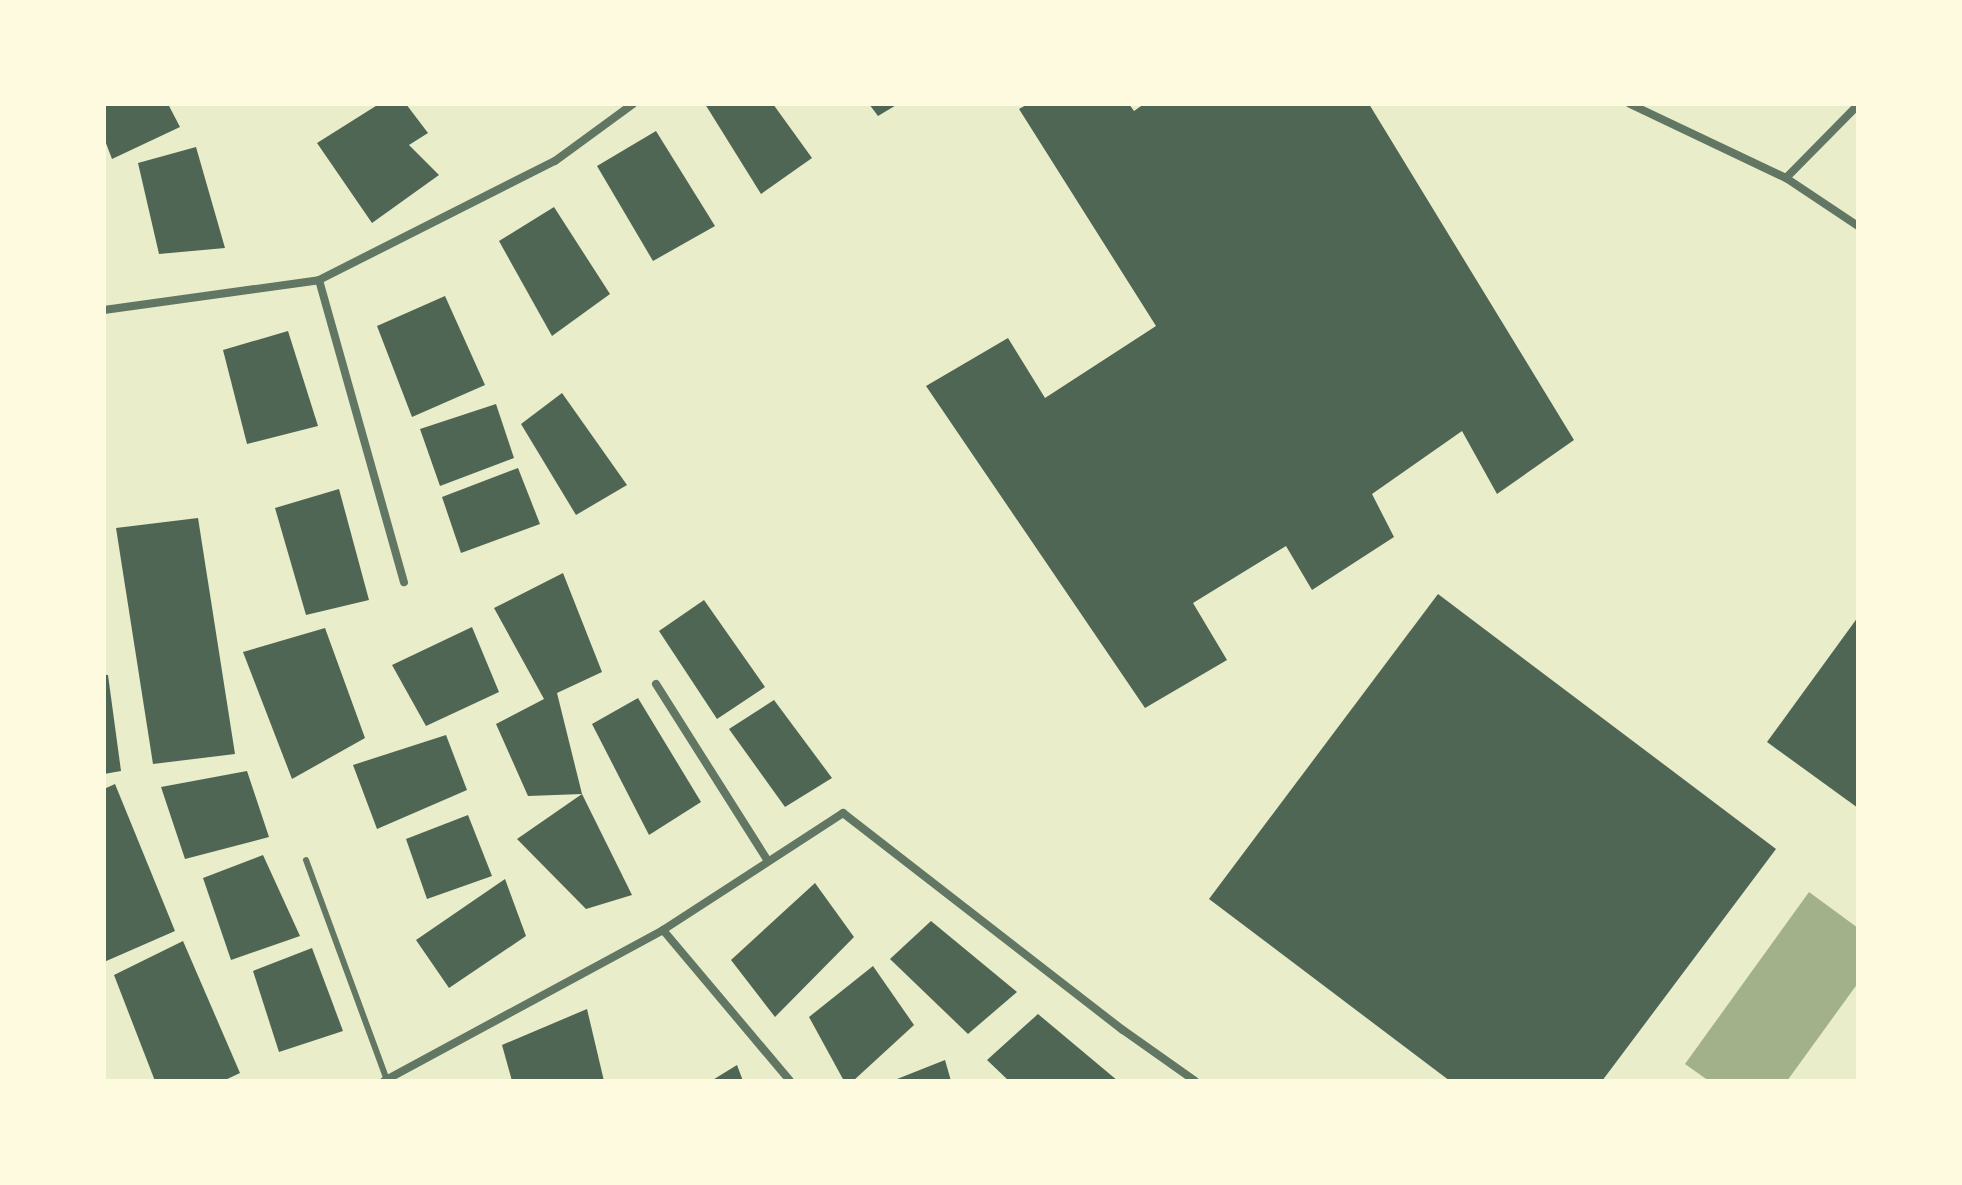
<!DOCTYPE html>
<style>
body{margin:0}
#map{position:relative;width:1962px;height:1185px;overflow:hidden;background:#e9edc9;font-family:"Asap Condensed",sans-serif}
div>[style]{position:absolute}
.water>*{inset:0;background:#a3b18a}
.building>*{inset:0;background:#4f6655}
.service>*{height:6px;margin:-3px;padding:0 3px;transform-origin:3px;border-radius:3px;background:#617663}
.minor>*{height:8px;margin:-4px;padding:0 4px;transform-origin:4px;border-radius:4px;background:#617663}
span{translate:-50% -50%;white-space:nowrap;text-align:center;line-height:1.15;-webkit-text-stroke:8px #fefae0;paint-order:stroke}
.frame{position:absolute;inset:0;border:106px solid #fefae0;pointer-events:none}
</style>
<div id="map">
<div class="water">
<div style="clip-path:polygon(1809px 892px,1858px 928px,1858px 983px,1787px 1081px,1709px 1081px,1685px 1064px)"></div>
</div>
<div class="building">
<div style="clip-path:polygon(104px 104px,168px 104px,180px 127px,112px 159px,104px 138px)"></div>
<div style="clip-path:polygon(379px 104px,406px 104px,428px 133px,409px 145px,439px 175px,372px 223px,317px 143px)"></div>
<div style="clip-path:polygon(705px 104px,773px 104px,812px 158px,761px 194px)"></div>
<div style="clip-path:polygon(869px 104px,898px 104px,878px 116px)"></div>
<div style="clip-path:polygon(1028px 104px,1129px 104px,1134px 111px,1144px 104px,1369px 104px,1574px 440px,1497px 494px,1462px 431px,1372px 494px,1394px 537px,1312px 590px,1286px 546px,1193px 603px,1227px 660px,1145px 708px,926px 386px,1008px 338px,1045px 398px,1156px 326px,1019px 109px)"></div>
<div style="clip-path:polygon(656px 131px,715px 226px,653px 261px,597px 166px)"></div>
<div style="clip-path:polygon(196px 147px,225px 248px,159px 254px,138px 163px)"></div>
<div style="clip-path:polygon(554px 207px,610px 294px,552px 336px,499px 241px)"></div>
<div style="clip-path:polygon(445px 296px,485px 385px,412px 417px,377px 326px)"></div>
<div style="clip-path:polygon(288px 331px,318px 426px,247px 444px,223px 350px)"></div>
<div style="clip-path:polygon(562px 393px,627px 485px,576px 515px,521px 424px)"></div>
<div style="clip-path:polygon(496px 404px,514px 458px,440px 486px,420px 429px)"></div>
<div style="clip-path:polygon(518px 468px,540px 524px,461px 553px,442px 497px)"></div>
<div style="clip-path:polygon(339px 489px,369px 600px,306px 615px,275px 508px)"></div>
<div style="clip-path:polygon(198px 518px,235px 754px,153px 764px,116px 528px)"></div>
<div style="clip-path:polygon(563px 573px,602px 672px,557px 693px,582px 794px,528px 796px,496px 724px,544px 699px,494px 608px)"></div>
<div style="clip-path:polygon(1438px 594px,1776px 849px,1602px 1081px,1450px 1081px,1209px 899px)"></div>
<div style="clip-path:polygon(704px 600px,765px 687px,717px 719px,659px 631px)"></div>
<div style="clip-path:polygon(1858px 617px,1858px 808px,1767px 742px)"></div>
<div style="clip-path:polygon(472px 627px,499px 692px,426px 726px,392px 665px)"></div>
<div style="clip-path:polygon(325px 628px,365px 738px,292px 779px,243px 652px)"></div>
<div style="clip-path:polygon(104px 675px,108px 675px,121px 771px,104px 774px)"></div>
<div style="clip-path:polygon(638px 698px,701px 802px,649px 835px,592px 724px)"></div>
<div style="clip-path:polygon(774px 700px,832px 778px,785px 807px,729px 729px)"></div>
<div style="clip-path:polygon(446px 735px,467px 790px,377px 829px,353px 765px)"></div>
<div style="clip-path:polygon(247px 771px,269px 837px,185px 859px,161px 787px)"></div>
<div style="clip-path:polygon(115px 784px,175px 931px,104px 962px,104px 789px)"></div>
<div style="clip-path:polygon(582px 794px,632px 895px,586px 909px,517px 839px)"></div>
<div style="clip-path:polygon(468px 815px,492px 876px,427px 899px,406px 839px)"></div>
<div style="clip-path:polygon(263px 855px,300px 936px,231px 960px,203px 878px)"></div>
<div style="clip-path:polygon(505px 879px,526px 936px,449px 988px,416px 940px)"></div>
<div style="clip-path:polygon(815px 883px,854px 937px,775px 1017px,731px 960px)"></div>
<div style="clip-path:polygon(931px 921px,1017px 992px,968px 1034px,890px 959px)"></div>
<div style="clip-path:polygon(183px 941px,240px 1073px,223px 1081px,155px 1081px,114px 975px)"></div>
<div style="clip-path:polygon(312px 948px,343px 1031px,279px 1052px,253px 971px)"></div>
<div style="clip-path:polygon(873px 966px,914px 1025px,853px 1081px,844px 1081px,809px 1017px)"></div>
<div style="clip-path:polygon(587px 1009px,604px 1081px,512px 1081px,502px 1045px)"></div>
<div style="clip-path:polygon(1038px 1014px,1118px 1081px,1009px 1081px,987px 1060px)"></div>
<div style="clip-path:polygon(945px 1060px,951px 1081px,892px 1081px)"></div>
<div style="clip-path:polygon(737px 1065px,743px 1081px,711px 1081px)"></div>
</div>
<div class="service">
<div style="left:306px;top:860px;width:234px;rotate:69.8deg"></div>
</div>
<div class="minor">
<div style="left:1630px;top:104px;width:173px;rotate:25.4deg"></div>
<div style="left:1786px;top:178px;width:87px;rotate:33.7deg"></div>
<div style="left:1786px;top:178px;width:103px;rotate:-45.4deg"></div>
<div style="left:319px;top:280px;width:314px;rotate:74.3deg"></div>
<div style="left:104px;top:310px;width:217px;rotate:-7.9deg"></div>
<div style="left:319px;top:280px;width:264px;rotate:-26.8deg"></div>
<div style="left:555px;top:161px;width:97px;rotate:-36.2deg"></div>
<div style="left:656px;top:684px;width:209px;rotate:57.7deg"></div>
<div style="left:663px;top:930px;width:197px;rotate:49.9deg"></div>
<div style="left:384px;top:1081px;width:317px;rotate:-28.4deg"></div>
<div style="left:663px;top:930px;width:215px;rotate:-33deg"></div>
<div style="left:843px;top:813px;width:354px;rotate:37.8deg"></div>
<div style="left:1123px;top:1030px;width:88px;rotate:35.3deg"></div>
</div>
<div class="frame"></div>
</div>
